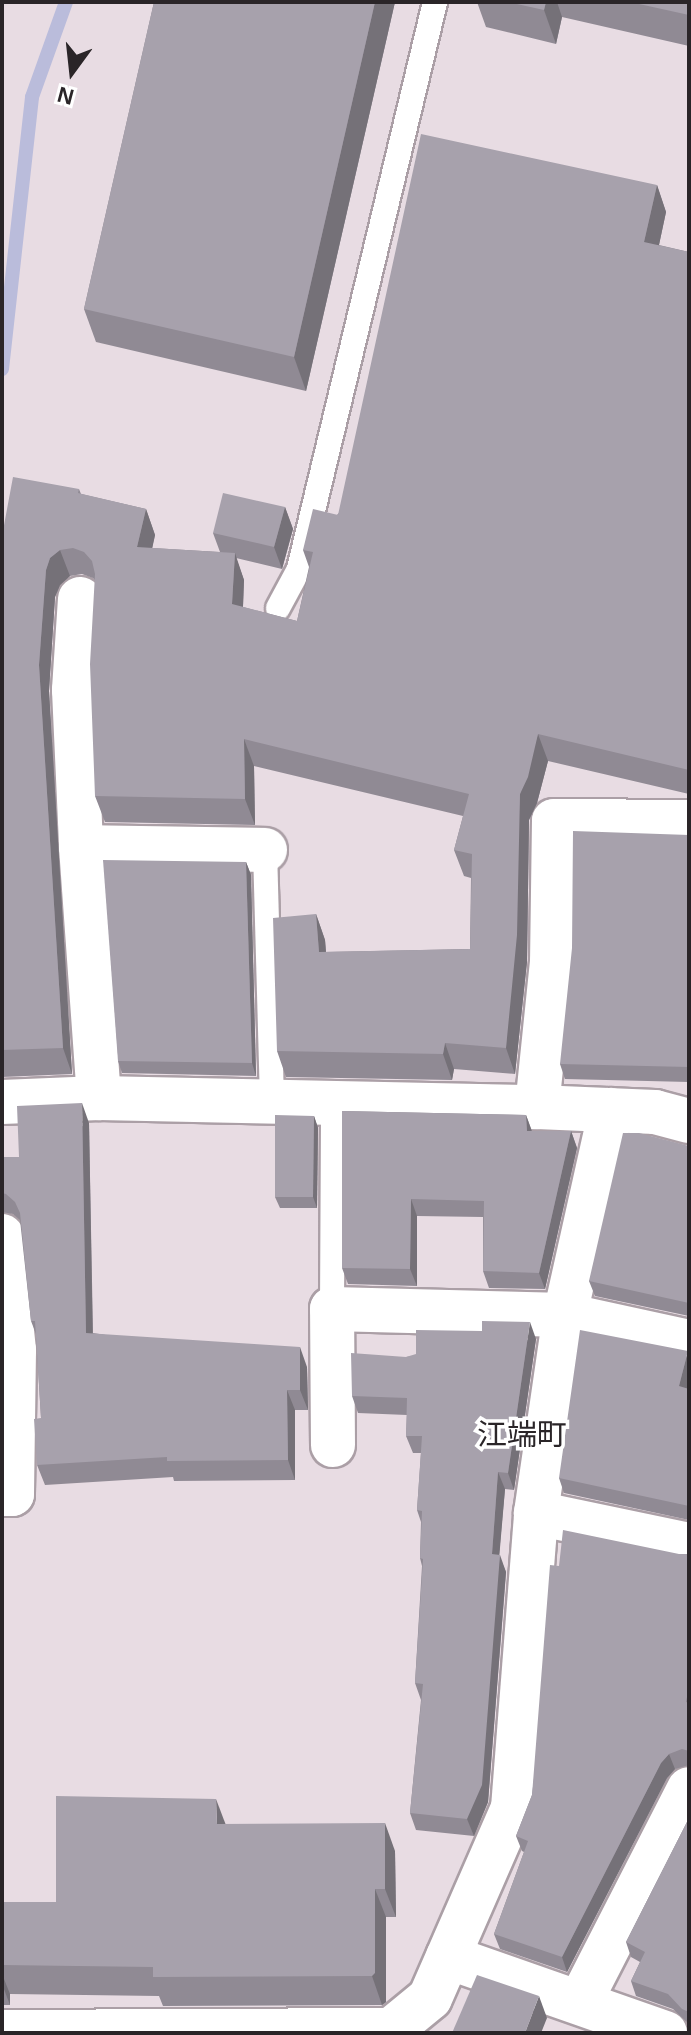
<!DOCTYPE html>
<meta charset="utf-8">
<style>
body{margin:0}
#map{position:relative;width:691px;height:2035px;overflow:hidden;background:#e8dce3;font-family:Arial,"Noto Sans JP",sans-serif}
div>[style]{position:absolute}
.stream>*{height:14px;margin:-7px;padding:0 7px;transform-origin:7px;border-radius:7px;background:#babcdb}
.roads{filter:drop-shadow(2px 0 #ab9fa6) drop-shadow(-2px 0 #ab9fa6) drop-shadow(0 2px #ab9fa6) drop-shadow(0 -2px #ab9fa6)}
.lane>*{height:24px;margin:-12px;padding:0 12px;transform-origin:12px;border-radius:12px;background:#fff}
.street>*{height:44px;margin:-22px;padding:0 22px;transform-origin:22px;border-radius:22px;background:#fff}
.wall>*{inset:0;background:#908a94}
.shaded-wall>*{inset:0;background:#757178}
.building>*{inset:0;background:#a7a1ac}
span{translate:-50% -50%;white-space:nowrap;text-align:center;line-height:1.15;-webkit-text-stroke:7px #fff;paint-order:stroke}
.neighbourhood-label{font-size:30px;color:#2a2528}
.frame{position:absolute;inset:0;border:4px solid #2a2528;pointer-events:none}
.north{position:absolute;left:32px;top:32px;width:80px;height:80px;-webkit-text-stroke:6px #fff;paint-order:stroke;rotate:195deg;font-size:22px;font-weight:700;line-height:32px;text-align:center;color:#2a2528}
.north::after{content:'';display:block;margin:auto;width:28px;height:36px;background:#2a2528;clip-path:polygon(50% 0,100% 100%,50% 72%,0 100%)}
</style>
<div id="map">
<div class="stream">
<div style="left:2px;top:369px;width:274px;rotate:-83.7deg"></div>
<div style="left:32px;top:97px;width:101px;rotate:-70.3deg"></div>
</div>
<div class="roads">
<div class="lane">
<div style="left:278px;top:608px;width:44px;rotate:-61.7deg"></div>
<div style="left:299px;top:569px;width:583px;rotate:-76.51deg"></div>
<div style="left:265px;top:850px;width:251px;rotate:88.4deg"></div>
<div style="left:332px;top:1309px;width:207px;rotate:-89.7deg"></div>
</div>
<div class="street">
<div style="left:80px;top:599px;width:91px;rotate:93.8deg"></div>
<div style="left:74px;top:690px;width:157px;rotate:87.4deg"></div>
<div style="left:81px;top:847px;width:252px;rotate:85.9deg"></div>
<div style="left:81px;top:847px;width:184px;rotate:0.9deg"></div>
<div style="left:2px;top:1102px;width:97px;rotate:-2.4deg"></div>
<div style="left:99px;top:1098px;width:438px;rotate:1.2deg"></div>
<div style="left:537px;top:1107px;width:118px;rotate:2.4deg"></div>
<div style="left:655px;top:1112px;width:35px;rotate:15deg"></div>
<div style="left:537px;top:1107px;width:145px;rotate:-84.1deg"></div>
<div style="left:552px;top:963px;width:142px;rotate:-89.2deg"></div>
<div style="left:554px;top:821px;width:135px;rotate:0.4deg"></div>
<div style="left:2px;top:1236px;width:115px;rotate:84deg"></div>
<div style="left:14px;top:1350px;width:144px;rotate:90.8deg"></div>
<div style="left:12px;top:1494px;width:10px;rotate:180deg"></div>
<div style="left:333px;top:1445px;width:136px;rotate:-90.4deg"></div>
<div style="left:332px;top:1309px;width:233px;rotate:1.5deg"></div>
<div style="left:565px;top:1315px;width:127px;rotate:12.3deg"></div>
<div style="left:536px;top:1513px;width:200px;rotate:-81.7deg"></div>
<div style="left:565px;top:1315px;width:210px;rotate:-77.4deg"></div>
<div style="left:448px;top:1957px;width:230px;rotate:19.3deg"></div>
<div style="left:580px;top:2002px;width:239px;rotate:-62.9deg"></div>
<div style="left:2px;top:2032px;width:389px;rotate:-0.3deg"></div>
<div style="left:391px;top:2030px;width:50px;rotate:-39.4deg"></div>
<div style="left:430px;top:1998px;width:207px;rotate:-66.4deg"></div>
<div style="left:513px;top:1808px;width:296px;rotate:-85.5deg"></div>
<div style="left:536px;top:1513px;width:156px;rotate:11.8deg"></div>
</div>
</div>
<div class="wall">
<div style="clip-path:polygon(154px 2px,395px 2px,306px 391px,96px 342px,84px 309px)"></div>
<div style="clip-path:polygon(477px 2px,689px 2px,689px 46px,562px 17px,556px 44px,486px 27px)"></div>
<div style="clip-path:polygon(657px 185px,666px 212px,659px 245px,689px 252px,689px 794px,548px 761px,537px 803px,529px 820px,527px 962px,515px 1074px,454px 1069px,452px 1080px,286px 1077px,277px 1051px,316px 914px,325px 940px,326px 952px,470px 949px,471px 878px,464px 876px,454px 850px,463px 816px,254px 766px,255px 825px,105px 822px,95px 796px,95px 580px,93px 578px,82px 574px,70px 576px,60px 585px,55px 597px,49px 691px,72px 1074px,2px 1077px,2px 536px,79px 489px,81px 494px,146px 509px,155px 535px,152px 548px,220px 552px,213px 533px,285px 507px,293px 529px,282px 569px,236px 558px,244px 580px,243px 607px,297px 621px,309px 567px,303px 550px)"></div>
<div style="clip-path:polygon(689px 835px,689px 1082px,565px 1079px,560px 1064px)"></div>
<div style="clip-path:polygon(246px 862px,251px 875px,256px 1076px,122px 1073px,118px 1061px)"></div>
<div style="clip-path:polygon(342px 1111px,526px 1115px,532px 1131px,571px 1131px,577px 1148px,545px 1289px,489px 1288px,483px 1271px,483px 1217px,417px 1216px,417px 1286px,348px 1284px,342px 1268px)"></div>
<div style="clip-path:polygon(314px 1116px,318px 1128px,317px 1208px,280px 1208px,275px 1197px)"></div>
<div style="clip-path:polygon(89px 1123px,93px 1333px,307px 1367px,308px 1410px,295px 1410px,295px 1480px,174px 1481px,173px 1477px,45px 1485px,37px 1465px,41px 1418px,36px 1334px,31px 1321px,20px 1220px,13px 1214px,2px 1212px,2px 1157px,19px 1157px)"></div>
<div style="clip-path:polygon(689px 1146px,689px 1316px,595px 1296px,589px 1281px)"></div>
<div style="clip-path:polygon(536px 1339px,514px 1490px,505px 1489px,499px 1555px,506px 1572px,488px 1802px,474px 1836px,416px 1830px,410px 1813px,421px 1700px,415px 1683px,422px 1566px,420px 1558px,421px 1522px,417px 1510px,421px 1453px,413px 1453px,406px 1436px,407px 1415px,358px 1413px,352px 1396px,406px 1357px)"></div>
<div style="clip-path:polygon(689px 1354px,689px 1383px,688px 1388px,689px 1389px,689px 1520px,564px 1493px,559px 1478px)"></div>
<div style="clip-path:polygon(679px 1554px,689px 1554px,689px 1765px,675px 1769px,667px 1778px,567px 1972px,500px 1949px,494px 1934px,524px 1852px,522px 1851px,516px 1836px,532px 1795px,559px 1566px)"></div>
<div style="clip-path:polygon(689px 1818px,689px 2024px,673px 2009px,636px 1996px,631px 1981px,640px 1962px,631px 1957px,626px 1942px)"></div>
<div style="clip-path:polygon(225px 1824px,395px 1851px,396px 1917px,386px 1917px,386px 2002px,382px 2005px,163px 2006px,159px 1996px,10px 1994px,10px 2005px,2px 2005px,2px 1902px,56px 1902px)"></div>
</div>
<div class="shaded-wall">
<div style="clip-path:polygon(375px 2px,395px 2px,306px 391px,294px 357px)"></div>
<div style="clip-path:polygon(546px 2px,557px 2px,562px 17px,556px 44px,544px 10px)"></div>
<div style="clip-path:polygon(657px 185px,666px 212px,654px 268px,644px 242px)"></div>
<div style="clip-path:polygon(285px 507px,293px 529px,282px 569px,274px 547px)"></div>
<div style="clip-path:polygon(146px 509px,155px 535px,147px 573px,137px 547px)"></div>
<div style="clip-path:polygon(60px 550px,70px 576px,60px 585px,55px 597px,49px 691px,72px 1074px,63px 1048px,39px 665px,46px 570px,50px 558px)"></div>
<div style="clip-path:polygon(235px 553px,244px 580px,242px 631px,232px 604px)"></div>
<div style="clip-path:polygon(538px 734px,548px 761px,537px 803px,529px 820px,527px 962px,515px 1074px,506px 1048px,520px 794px)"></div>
<div style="clip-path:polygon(244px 739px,254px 766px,255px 825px,245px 799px)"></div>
<div style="clip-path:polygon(246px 862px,251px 875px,256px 1076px,252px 1063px)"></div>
<div style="clip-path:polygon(316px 914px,325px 940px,328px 978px,319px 952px)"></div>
<div style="clip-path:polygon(445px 1043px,454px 1069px,452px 1080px,443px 1054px)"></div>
<div style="clip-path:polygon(82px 1103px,89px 1123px,93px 1353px,86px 1333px)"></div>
<div style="clip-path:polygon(526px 1115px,532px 1132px,527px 1131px)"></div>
<div style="clip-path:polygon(314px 1116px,318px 1128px,317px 1208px,313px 1197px)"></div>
<div style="clip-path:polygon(571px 1131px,577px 1148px,545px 1289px,539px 1273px)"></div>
<div style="clip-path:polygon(411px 1199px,417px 1216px,417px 1286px,410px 1269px)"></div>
<div style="clip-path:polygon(530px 1322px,536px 1339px,514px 1490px,508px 1473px)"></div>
<div style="clip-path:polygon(300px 1347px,307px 1367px,308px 1410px,300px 1390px)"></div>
<div style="clip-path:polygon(688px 1351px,689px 1383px,684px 1401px,679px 1386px)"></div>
<div style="clip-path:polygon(287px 1390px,295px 1410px,295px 1480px,288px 1460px)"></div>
<div style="clip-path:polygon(498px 1472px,505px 1489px,498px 1571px,492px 1554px)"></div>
<div style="clip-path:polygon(500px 1555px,506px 1572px,488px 1802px,474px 1836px,467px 1819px)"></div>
<div style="clip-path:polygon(669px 1754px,675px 1769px,667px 1778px,567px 1972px,562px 1957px,661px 1763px)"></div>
<div style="clip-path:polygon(216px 1799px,227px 1828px,217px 1824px)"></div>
<div style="clip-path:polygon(385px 1823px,395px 1851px,396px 1917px,385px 1889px)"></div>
<div style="clip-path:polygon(375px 1889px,386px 1917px,386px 2002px,382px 2005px,372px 1976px)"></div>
<div style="clip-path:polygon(2px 1974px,10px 1994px,10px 2005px,2px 1984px)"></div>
<div style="clip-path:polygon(539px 1996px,547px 2018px,541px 2033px,525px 2033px)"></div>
</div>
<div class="building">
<div style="clip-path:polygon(154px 2px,375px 2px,294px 357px,84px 309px)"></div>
<div style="clip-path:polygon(508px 2px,546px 2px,544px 10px)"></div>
<div style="clip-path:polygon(630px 2px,689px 2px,689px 15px)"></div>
<div style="clip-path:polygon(421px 134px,657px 185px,644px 242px,689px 252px,689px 770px,538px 734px,528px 777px,520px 794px,517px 935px,506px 1048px,445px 1043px,443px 1054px,277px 1051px,273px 918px,316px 914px,319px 952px,470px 949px,472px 854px,454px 850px,469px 794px,244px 739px,245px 799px,95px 796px,90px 664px,95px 574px,92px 561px,84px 552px,73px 548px,60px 550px,50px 558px,46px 570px,39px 665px,63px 1048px,2px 1050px,2px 536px,13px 477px,79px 489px,78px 493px,146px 509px,137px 547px,235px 553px,232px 604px,297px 621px,313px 552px,303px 550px,313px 509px,338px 515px)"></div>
<div style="clip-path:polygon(223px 493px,285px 507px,274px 547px,213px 533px)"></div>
<div style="clip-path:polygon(573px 831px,689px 835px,689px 1067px,560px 1064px,572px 948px)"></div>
<div style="clip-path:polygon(103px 860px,246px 862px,252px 1063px,118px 1061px)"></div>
<div style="clip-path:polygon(82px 1103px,86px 1333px,300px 1347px,300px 1390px,287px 1390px,288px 1460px,167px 1461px,167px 1457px,37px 1465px,34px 1419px,41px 1418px,35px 1321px,31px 1321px,20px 1213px,15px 1202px,6px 1194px,2px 1193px,2px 1157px,19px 1157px,17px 1106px)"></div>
<div style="clip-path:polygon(342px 1111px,526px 1115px,527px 1131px,571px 1131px,539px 1273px,483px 1271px,484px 1201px,411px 1199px,410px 1269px,342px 1268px)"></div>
<div style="clip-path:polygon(275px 1115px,314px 1116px,313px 1197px,275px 1197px)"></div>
<div style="clip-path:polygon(623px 1133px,639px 1133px,689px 1146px,689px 1303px,589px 1281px)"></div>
<div style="clip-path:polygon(482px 1321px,530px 1322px,508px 1473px,498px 1472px,492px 1554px,500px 1555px,482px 1785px,467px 1819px,410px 1813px,423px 1684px,415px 1683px,423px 1559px,420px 1558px,422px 1511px,417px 1510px,422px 1436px,406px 1436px,407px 1398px,352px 1396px,351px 1353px,406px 1357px,416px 1354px,416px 1330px,482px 1331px)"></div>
<div style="clip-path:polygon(580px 1330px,688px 1351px,679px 1386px,689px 1389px,689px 1506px,559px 1478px)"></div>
<div style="clip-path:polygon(563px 1530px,679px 1554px,689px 1554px,689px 1687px,686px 1702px,689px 1703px,689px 1751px,682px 1749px,669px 1754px,661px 1763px,562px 1957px,494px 1934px,528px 1841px,516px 1836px,532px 1795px,550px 1565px,559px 1566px)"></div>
<div style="clip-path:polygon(56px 1796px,216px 1799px,217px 1824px,385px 1823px,385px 1889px,375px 1889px,375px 1973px,372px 1976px,153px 1977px,153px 1967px,2px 1965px,2px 1902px,56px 1902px)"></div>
<div style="clip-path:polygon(689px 1818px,689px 2012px,682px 2009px,668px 1994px,631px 1981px,645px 1952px,626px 1942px)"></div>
<div style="clip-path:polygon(477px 1975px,539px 1996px,525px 2033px,452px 2033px)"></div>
</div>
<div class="neighbourhood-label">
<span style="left:522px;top:1435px">江端町</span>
</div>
<div class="frame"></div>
<div class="north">N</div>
</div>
